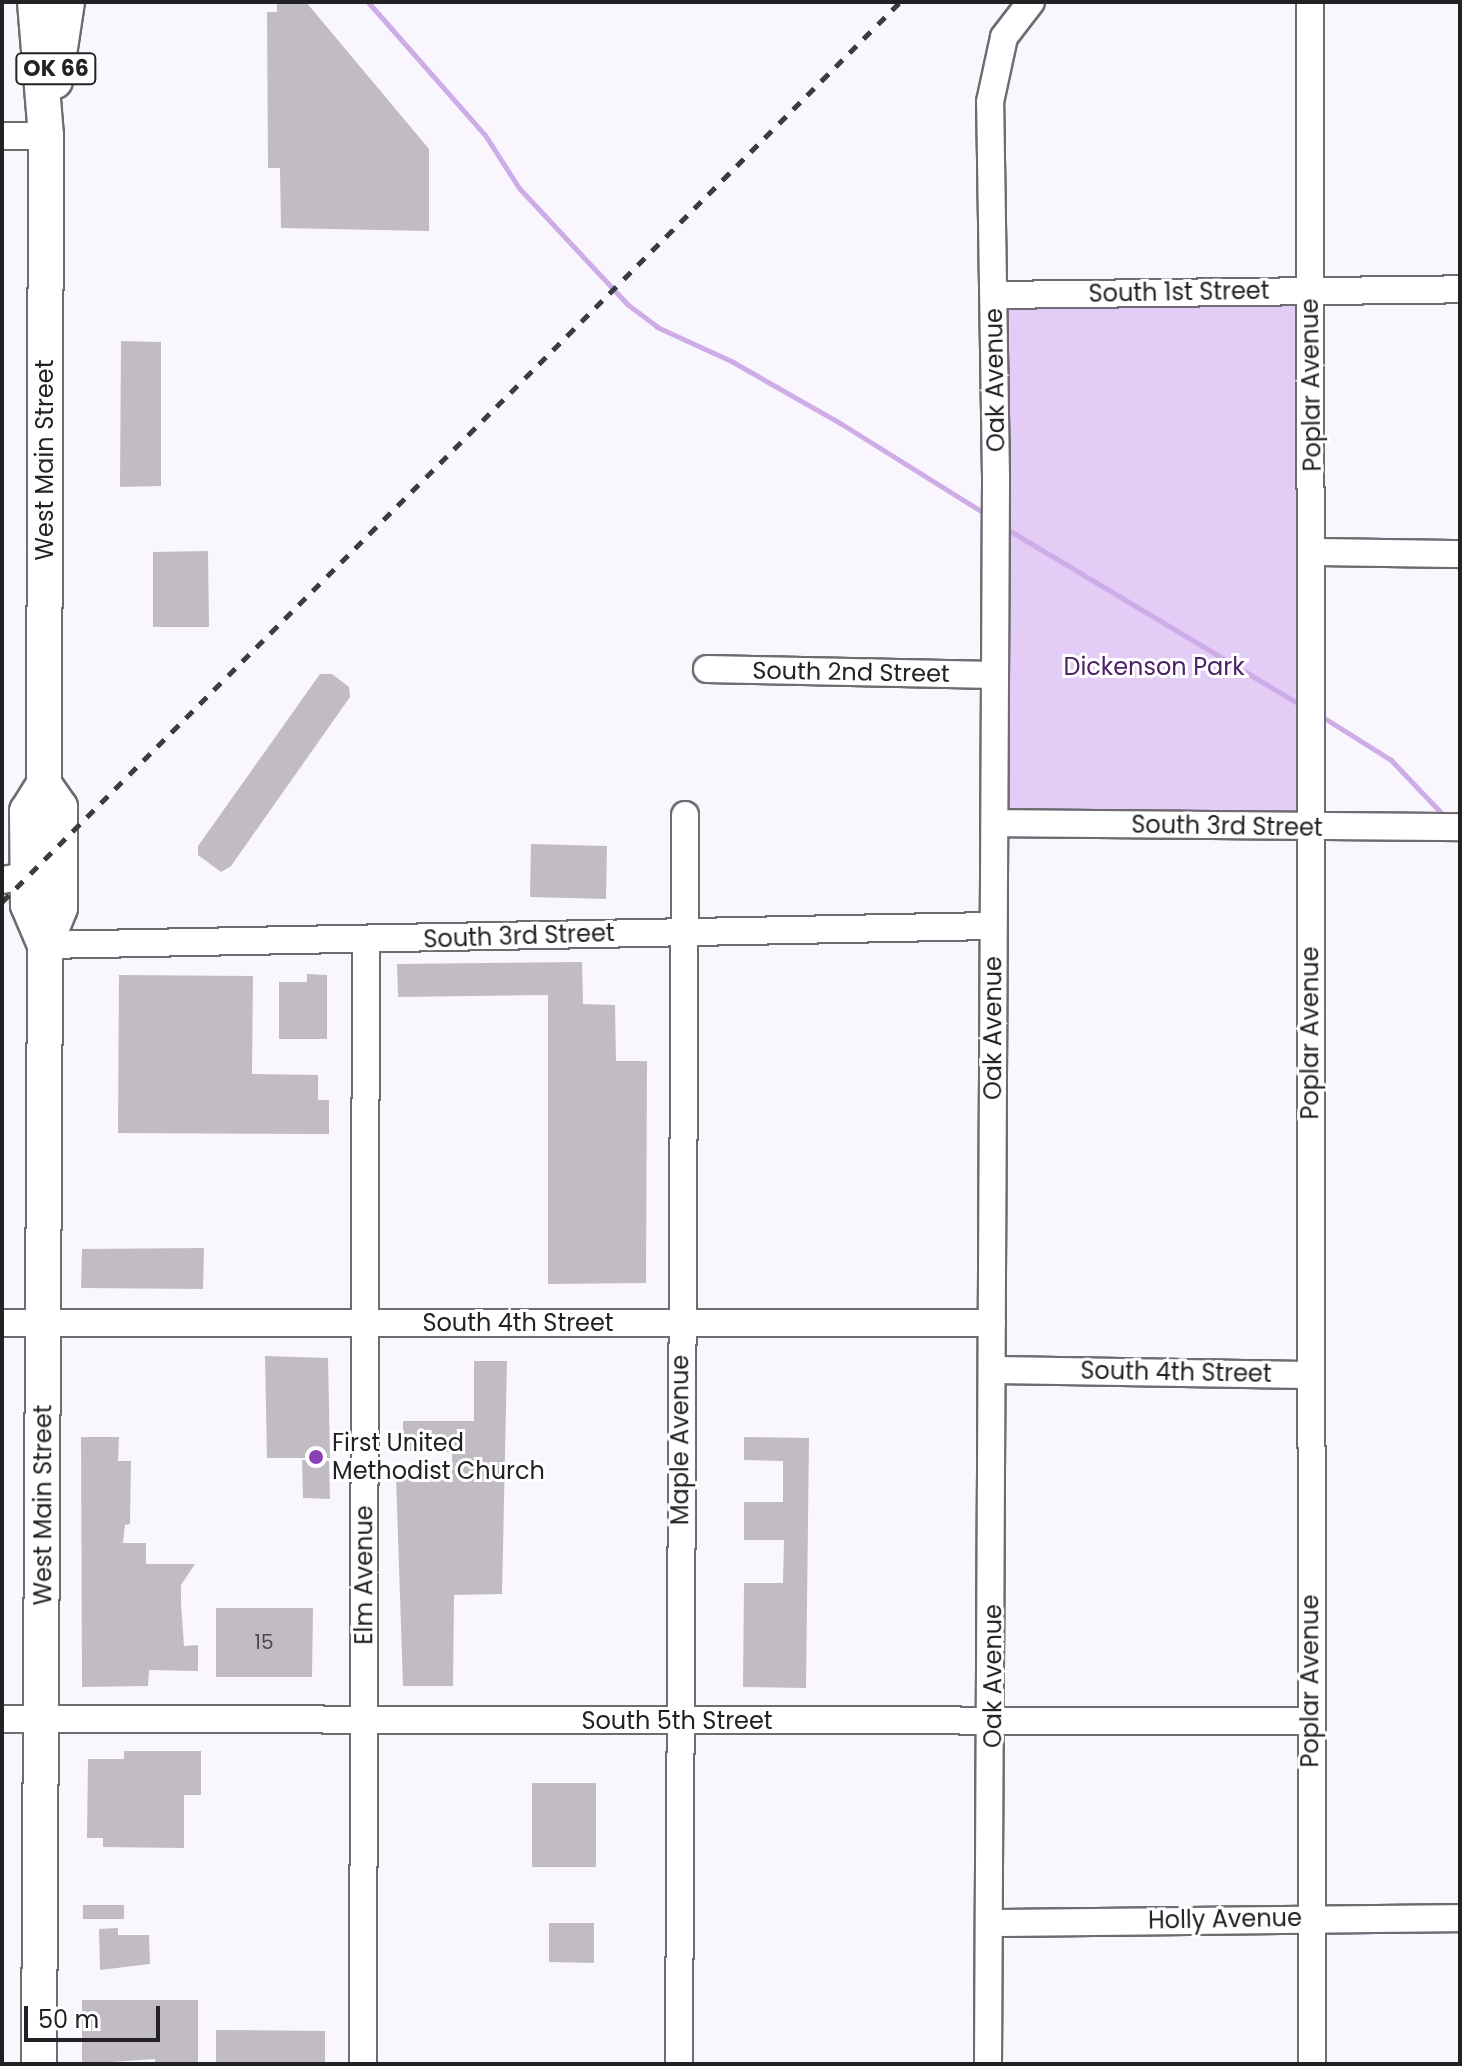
<!DOCTYPE html>
<style>
body{margin:0}
#map{position:relative;width:1462px;height:2066px;overflow:hidden;background:#faf6fe;font-family:Poppins,sans-serif}
div>[style]{position:absolute}
.green>*{inset:0;background:#e3ccf6}
.stream>*{height:5px;margin:-2.5px;padding:0 2.5px;transform-origin:2.5px;border-radius:2.5px;background:#cdace7}
.building>*{inset:0;background:#c1bcc4}
.roads{filter:drop-shadow(2px 0 #6e6b72) drop-shadow(-2px 0 #6e6b72) drop-shadow(0 2px #6e6b72) drop-shadow(0 -2px #6e6b72)}
.minor>*{height:26px;margin:-13px;padding:0 13px;transform-origin:13px;border-radius:13px;background:#fff}
.major>*{height:34px;margin:-17px;padding:0 17px;transform-origin:17px;border-radius:17px;background:#fff}
.rail>*{height:5px;margin-top:-2.5px;transform-origin:0;background:repeating-linear-gradient(90deg,#3c3b3e 0 10px,transparent 0 20px)}
.dots>*{width:22px;height:22px;translate:-50% -50%;box-sizing:border-box;border:4px solid #fff;border-radius:50%}
span{translate:-50% -50%;white-space:nowrap;text-align:center;line-height:1.15;-webkit-text-stroke:6px #fff;paint-order:stroke}
.number-label{font-size:20px;color:#4a484c}
.number-label span{-webkit-text-stroke-width:0}
.shield-label span{padding:2px 6px;background:#fff;border:2px solid;border-radius:6px;-webkit-text-stroke-width:0}
.shield-label{font-size:22px;color:#222124;font-weight:700}
.street-label{font-size:24px;color:#222124}
.park-label{font-size:24px;color:#4d2368}
.poi-label{font-size:24px;color:#222124}
.left{translate:0 -50%;text-align:left}
.frame{position:absolute;inset:0;border:4px solid #222124;pointer-events:none}
.scale{position:absolute;left:24px;top:2006px;width:136px;height:36px;box-sizing:border-box;border:4px solid #222124;border-top:0;padding-left:10px;font-size:24px;line-height:28px;white-space:nowrap;color:#222124;-webkit-text-stroke:6px #fff;paint-order:stroke}
</style>
<div id="map">
<div class="green">
<div style="clip-path:polygon(1310px 290px,1311px 828px,995px 823px,994px 295px)"></div>
</div>
<div class="stream">
<div style="left:368px;top:2px;width:177px;rotate:48.7deg"></div>
<div style="left:485px;top:135px;width:63px;rotate:57.3deg"></div>
<div style="left:519px;top:188px;width:158px;rotate:47deg"></div>
<div style="left:627px;top:304px;width:38px;rotate:37deg"></div>
<div style="left:657px;top:327px;width:84px;rotate:24.7deg"></div>
<div style="left:733px;top:362px;width:123px;rotate:29.7deg"></div>
<div style="left:840px;top:423px;width:173px;rotate:32deg"></div>
<div style="left:1005px;top:528px;width:345px;rotate:30.9deg"></div>
<div style="left:1321px;top:716px;width:83px;rotate:32.2deg"></div>
<div style="left:1391px;top:760px;width:79px;rotate:46.5deg"></div>
</div>
<div class="building">
<div style="clip-path:polygon(277px 2px,306px 2px,429px 149px,429px 231px,281px 228px,280px 168px,268px 168px,267px 12px,277px 12px)"></div>
<div style="clip-path:polygon(121px 341px,161px 342px,161px 486px,120px 487px)"></div>
<div style="clip-path:polygon(208px 551px,209px 627px,153px 627px,153px 552px)"></div>
<div style="clip-path:polygon(320px 674px,332px 674px,349px 687px,350px 697px,231px 866px,221px 872px,198px 855px,198px 846px)"></div>
<div style="clip-path:polygon(531px 844px,607px 846px,606px 899px,530px 897px)"></div>
<div style="clip-path:polygon(582px 962px,583px 1004px,615px 1005px,616px 1061px,647px 1061px,646px 1283px,548px 1284px,548px 995px,398px 997px,397px 964px)"></div>
<div style="clip-path:polygon(307px 974px,327px 975px,327px 1039px,279px 1039px,279px 982px,307px 982px)"></div>
<div style="clip-path:polygon(119px 975px,253px 976px,252px 1074px,318px 1075px,318px 1100px,329px 1100px,329px 1134px,118px 1133px)"></div>
<div style="clip-path:polygon(204px 1248px,203px 1289px,81px 1288px,82px 1249px)"></div>
<div style="clip-path:polygon(265px 1356px,328px 1358px,330px 1458px,267px 1458px)"></div>
<div style="clip-path:polygon(474px 1361px,507px 1361px,502px 1594px,454px 1595px,453px 1686px,403px 1686px,396px 1476px,452px 1477px,452px 1452px,403px 1451px,403px 1421px,474px 1421px)"></div>
<div style="clip-path:polygon(81px 1437px,119px 1437px,118px 1461px,131px 1461px,130px 1524px,125px 1525px,123px 1543px,146px 1543px,146px 1564px,195px 1564px,181px 1585px,181px 1603px,184px 1646px,198px 1645px,198px 1671px,149px 1670px,148px 1686px,82px 1687px)"></div>
<div style="clip-path:polygon(744px 1437px,809px 1438px,806px 1688px,743px 1687px,744px 1583px,783px 1583px,784px 1540px,744px 1540px,744px 1502px,783px 1502px,783px 1461px,744px 1460px)"></div>
<div style="clip-path:polygon(302px 1460px,329px 1461px,330px 1499px,303px 1498px)"></div>
<div style="clip-path:polygon(216px 1608px,313px 1608px,312px 1677px,216px 1677px)"></div>
<div style="clip-path:polygon(124px 1751px,201px 1751px,201px 1795px,184px 1795px,184px 1848px,103px 1847px,103px 1838px,87px 1838px,88px 1759px,124px 1759px)"></div>
<div style="clip-path:polygon(532px 1783px,596px 1783px,596px 1867px,532px 1867px)"></div>
<div style="clip-path:polygon(83px 1905px,124px 1905px,124px 1919px,83px 1919px)"></div>
<div style="clip-path:polygon(549px 1923px,594px 1923px,594px 1963px,549px 1962px)"></div>
<div style="clip-path:polygon(118px 1928px,118px 1935px,149px 1935px,150px 1964px,100px 1970px,99px 1929px)"></div>
<div style="clip-path:polygon(82px 2000px,198px 2000px,198px 2064px,155px 2064px,155px 2059px,82px 2064px)"></div>
<div style="clip-path:polygon(216px 2030px,325px 2031px,325px 2064px,216px 2064px)"></div>
</div>
<div class="roads">
<div class="minor">
<div style="left:1310px;top:2px;width:2062px;rotate:89.94deg"></div>
<div style="left:2px;top:136px;width:44px"></div>
<div style="left:994px;top:295px;width:466px;rotate:-0.7deg"></div>
<div style="left:1314px;top:552px;width:146px;rotate:0.8deg"></div>
<div style="left:707px;top:669px;width:287px;rotate:1.2deg"></div>
<div style="left:995px;top:823px;width:465px;rotate:0.5deg"></div>
<div style="left:2px;top:880px;width:26px;rotate:-9deg"></div>
<div style="left:45px;top:945px;width:948px;rotate:-1.15deg"></div>
<div style="left:2px;top:1323px;width:990px"></div>
<div style="left:995px;top:1370px;width:314px;rotate:0.9deg"></div>
<div style="left:2px;top:1719px;width:1308px;rotate:0.09deg"></div>
<div style="left:990px;top:1923px;width:470px;rotate:-0.6deg"></div>
<div style="left:363px;top:2064px;width:1123px;rotate:-89.85deg"></div>
<div style="left:679px;top:2064px;width:1249px;rotate:-89.72deg"></div>
<div style="left:988px;top:2064px;width:1587px;rotate:-89.71deg"></div>
<div style="left:996px;top:477px;width:375px;rotate:-90.9deg"></div>
<div style="left:990px;top:102px;width:66px;rotate:-77.8deg"></div>
<div style="left:1004px;top:37px;width:44px;rotate:-52.4deg"></div>
</div>
<div class="major">
<div style="left:35px;top:2px;width:134px;rotate:85.3deg"></div>
<div style="left:46px;top:136px;width:648px;rotate:90.18deg"></div>
<div style="left:44px;top:784px;width:32px;rotate:122deg"></div>
<div style="left:27px;top:811px;width:94px;rotate:89.4deg"></div>
<div style="left:28px;top:905px;width:43px;rotate:67deg"></div>
<div style="left:55px;top:81px;width:80px;rotate:-81.4deg"></div>
<div style="left:39px;top:2064px;width:1119px;rotate:-89.69deg"></div>
<div style="left:45px;top:945px;width:40px;rotate:-68deg"></div>
<div style="left:60px;top:908px;width:101px;rotate:-90deg"></div>
<div style="left:60px;top:807px;width:28px;rotate:-125deg"></div>
</div>
</div>
<div class="rail">
<div style="left:2px;top:902px;width:1271px;rotate:-45.06deg"></div>
</div>
<div class="dots">
<div style="left:316px;top:1457px;background:#8741b5"></div>
</div>
<div class="number-label">
<span style="left:264px;top:1642px">15</span>
</div>
<div class="shield-label">
<span style="left:56px;top:69px">OK 66</span>
</div>
<div class="street-label">
<span style="left:1179px;top:292px;rotate:-1deg">South 1st Street</span>
<span style="left:995px;top:380px;rotate:-91deg">Oak Avenue</span>
<span style="left:1311px;top:385px;rotate:-91deg">Poplar Avenue</span>
<span style="left:45px;top:460px;rotate:-90deg">West Main Street</span>
<span style="left:851px;top:672px;rotate:1deg">South 2nd Street</span>
<span style="left:1227px;top:826px;rotate:1deg">South 3rd Street</span>
<span style="left:519px;top:936px;rotate:-2deg">South 3rd Street</span>
<span style="left:993px;top:1028px;rotate:-90deg">Oak Avenue</span>
<span style="left:1310px;top:1033px;rotate:-90deg">Poplar Avenue</span>
<span style="left:518px;top:1323px">South 4th Street</span>
<span style="left:1176px;top:1372px;rotate:1deg">South 4th Street</span>
<span style="left:680px;top:1440px;rotate:-90deg">Maple Avenue</span>
<span style="left:43px;top:1505px;rotate:-90deg">West Main Street</span>
<span style="left:364px;top:1575px;rotate:-90deg">Elm Avenue</span>
<span style="left:993px;top:1676px;rotate:-90deg">Oak Avenue</span>
<span style="left:1310px;top:1681px;rotate:-90deg">Poplar Avenue</span>
<span style="left:677px;top:1721px">South 5th Street</span>
<span style="left:1225px;top:1919px;rotate:-1deg">Holly Avenue</span>
</div>
<div class="park-label">
<span style="left:1154px;top:667px">Dickenson Park</span>
</div>
<div class="poi-label">
<span class="left" style="left:332px;top:1457px">First United<br>Methodist Church</span>
</div>
<div class="frame"></div>
<div class="scale">50 m</div>
</div>
